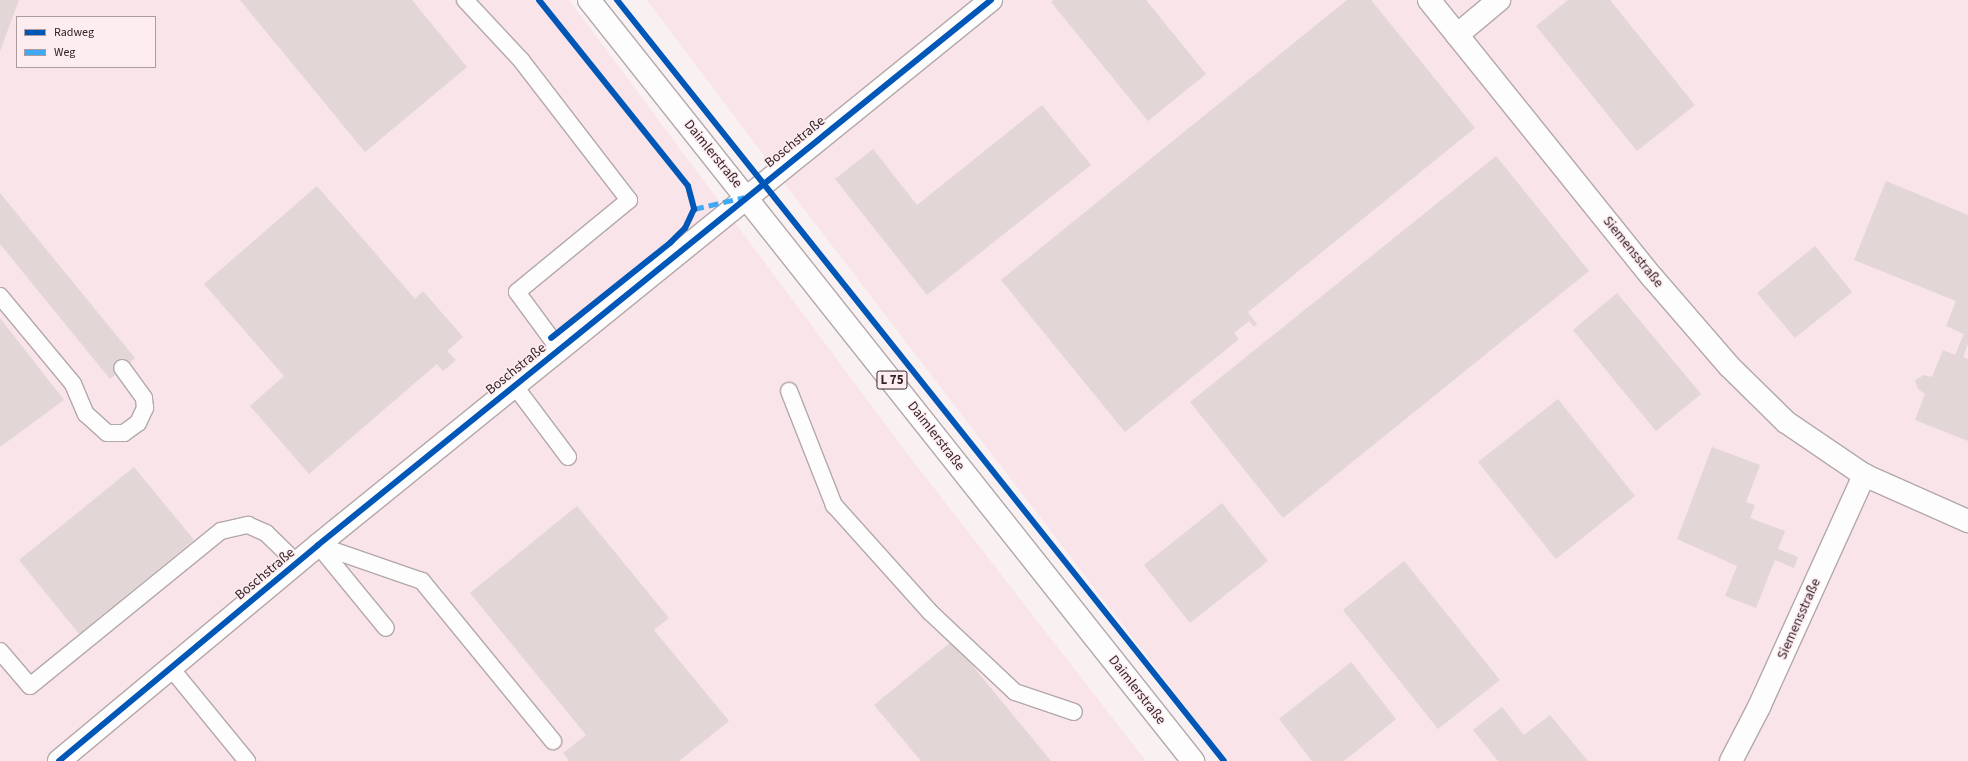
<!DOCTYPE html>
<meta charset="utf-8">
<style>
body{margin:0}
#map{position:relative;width:1968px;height:761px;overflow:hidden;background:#f9f0f2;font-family:"Source Sans 3",sans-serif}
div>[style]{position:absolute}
.built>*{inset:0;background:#f9e4e9}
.building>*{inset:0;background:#e2d6d6}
.path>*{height:2.5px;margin-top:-1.25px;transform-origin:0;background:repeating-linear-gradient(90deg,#d6d2d3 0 3px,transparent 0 5px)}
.roads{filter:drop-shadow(1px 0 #b3a8aa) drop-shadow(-1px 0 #b3a8aa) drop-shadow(0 1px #b3a8aa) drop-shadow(0 -1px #b3a8aa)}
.service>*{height:16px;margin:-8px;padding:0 8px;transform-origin:8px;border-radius:8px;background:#fefdfd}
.minor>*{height:22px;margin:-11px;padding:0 11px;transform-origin:11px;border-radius:11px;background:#fefdfd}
.primary>*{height:22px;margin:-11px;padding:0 11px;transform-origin:11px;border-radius:11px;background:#fefdfd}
.quiet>*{height:5px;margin-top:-2.5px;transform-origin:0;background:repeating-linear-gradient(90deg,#3fa9f5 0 10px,transparent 0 15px)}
.cycleway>*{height:6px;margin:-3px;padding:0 3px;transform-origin:3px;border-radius:3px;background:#0057b8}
span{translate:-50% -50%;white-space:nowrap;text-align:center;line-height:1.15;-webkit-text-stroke:3px #fdecf0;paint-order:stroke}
.shield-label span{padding:1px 3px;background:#fdecf0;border:1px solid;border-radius:3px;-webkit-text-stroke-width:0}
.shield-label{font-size:13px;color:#332428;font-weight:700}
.street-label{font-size:14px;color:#332428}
.legend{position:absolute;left:16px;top:16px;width:140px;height:52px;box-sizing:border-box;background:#fdecf0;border:1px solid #ac9ca0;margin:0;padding:5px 7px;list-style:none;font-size:12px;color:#332428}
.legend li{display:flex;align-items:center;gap:8px;height:20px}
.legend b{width:20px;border:1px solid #ac9ca0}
</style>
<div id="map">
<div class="built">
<div style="clip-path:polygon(evenodd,0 0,569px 0,906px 452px,1146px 761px,0 761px,0 0,17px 17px,155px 17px,155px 67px,17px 67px,17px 17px)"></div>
<div style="clip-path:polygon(647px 0,1968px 0,1968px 761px,1227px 761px,801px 205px)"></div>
</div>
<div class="building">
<div style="clip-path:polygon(0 0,19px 0,0 51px)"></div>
<div style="clip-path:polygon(240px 0,412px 0,467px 67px,365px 152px)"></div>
<div style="clip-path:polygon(1054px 0,1146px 0,1206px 74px,1148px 121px,1051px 2px)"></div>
<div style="clip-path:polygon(1347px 0,1371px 0,1475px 128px,1248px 312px,1257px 324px,1254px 327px,1249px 321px,1234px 333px,1239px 339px,1125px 432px,1001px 280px)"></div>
<div style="clip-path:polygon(1568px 0,1610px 0,1695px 105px,1637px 151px,1536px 26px)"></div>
<div style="clip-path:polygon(1042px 105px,1091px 165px,927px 295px,835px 179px,873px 149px,917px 205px)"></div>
<div style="clip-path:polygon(1496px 156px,1589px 271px,1283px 518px,1190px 402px)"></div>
<div style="clip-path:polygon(1886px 181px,1968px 215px,1968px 344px,1963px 357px,1968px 359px,1968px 441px,1915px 420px,1925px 394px,1918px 389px,1915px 380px,1924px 375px,1932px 377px,1943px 350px,1955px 355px,1964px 334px,1946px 326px,1956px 301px,1854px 260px)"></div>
<div style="clip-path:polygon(317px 186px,415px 299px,423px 291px,463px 337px,447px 351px,456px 360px,443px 371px,437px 364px,309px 474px,250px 406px,284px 376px,204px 284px)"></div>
<div style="clip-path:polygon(0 193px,135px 358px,110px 379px,0 244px)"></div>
<div style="clip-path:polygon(1815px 246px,1852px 292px,1795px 338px,1757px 293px)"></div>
<div style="clip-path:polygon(1617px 293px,1701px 394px,1656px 431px,1573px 330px)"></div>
<div style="clip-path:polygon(0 318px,64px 400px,0 447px)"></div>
<div style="clip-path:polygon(1558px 399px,1635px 496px,1556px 559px,1478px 462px)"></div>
<div style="clip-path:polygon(1712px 447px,1760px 465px,1746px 502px,1755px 505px,1750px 518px,1785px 531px,1778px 549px,1798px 557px,1794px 568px,1775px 560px,1756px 608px,1725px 596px,1737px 566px,1677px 539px)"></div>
<div style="clip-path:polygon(134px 467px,194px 540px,79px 634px,19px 560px)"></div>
<div style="clip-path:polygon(1222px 503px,1268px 561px,1190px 623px,1144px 565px)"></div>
<div style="clip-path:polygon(577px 506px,669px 618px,654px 630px,729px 721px,679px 761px,569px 761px,563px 753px,586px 735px,470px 593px)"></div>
<div style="clip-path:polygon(1404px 561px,1500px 680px,1438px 729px,1343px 610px)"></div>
<div style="clip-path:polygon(952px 641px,1051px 761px,921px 761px,874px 705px)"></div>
<div style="clip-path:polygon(1351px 662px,1396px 719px,1344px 761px,1312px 761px,1279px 719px)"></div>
<div style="clip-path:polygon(1502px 707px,1524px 735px,1550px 715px,1588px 761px,1498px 761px,1473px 730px)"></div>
</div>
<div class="path">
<div style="left:539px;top:0;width:238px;rotate:51.3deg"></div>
<div style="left:688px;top:186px;width:20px;rotate:75deg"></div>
</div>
<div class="roads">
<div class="service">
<div style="left:465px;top:0;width:82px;rotate:47deg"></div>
<div style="left:521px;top:60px;width:177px;rotate:52.4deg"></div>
<div style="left:629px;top:200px;width:145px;rotate:140.6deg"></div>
<div style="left:517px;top:292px;width:71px;rotate:53.6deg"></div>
<div style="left:0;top:296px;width:114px;rotate:50.3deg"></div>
<div style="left:73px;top:384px;width:33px;rotate:67deg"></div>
<div style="left:86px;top:414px;width:28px;rotate:42deg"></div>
<div style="left:107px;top:433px;width:17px"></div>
<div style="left:124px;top:433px;width:17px;rotate:-36deg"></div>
<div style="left:138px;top:423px;width:17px;rotate:-65deg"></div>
<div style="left:145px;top:408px;width:10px;rotate:-96deg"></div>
<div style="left:144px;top:398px;width:37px;rotate:-126deg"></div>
<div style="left:514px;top:385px;width:90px;rotate:53.1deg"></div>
<div style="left:789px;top:391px;width:123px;rotate:68.5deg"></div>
<div style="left:834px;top:505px;width:144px;rotate:48.1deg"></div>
<div style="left:930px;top:612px;width:117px;rotate:43.3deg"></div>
<div style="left:1015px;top:692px;width:62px;rotate:18.7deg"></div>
<div style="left:318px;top:545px;width:110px;rotate:19.1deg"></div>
<div style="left:422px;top:581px;width:207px;rotate:50.7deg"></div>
<div style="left:318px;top:545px;width:107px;rotate:50.7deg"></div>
<div style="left:0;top:651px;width:46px;rotate:49.4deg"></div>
<div style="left:30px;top:686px;width:246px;rotate:-39.1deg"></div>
<div style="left:221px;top:531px;width:28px;rotate:-13deg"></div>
<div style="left:248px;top:525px;width:20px;rotate:24deg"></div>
<div style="left:266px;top:533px;width:43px;rotate:44.1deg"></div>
<div style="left:170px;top:667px;width:122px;rotate:50.7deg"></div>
</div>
<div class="minor">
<div style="left:1429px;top:0;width:356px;rotate:51.2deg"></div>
<div style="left:1652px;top:277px;width:118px;rotate:49.1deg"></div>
<div style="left:1729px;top:366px;width:80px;rotate:44.5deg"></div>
<div style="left:1786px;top:422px;width:94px;rotate:34.2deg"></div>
<div style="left:1864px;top:475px;width:114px;rotate:23.9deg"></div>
<div style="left:1457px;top:35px;width:55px;rotate:-39.8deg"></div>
<div style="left:59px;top:761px;width:337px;rotate:-39.8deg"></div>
<div style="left:318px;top:545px;width:866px;rotate:-39deg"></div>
<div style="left:1731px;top:761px;width:61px;rotate:-62.6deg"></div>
<div style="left:1759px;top:707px;width:255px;rotate:-65.6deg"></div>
</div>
<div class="primary">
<div style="left:589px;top:0;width:972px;rotate:51.56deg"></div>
</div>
</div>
<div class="quiet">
<div style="left:694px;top:209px;width:52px;rotate:-13.2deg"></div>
</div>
<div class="cycleway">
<div style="left:539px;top:0;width:238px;rotate:51.3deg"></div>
<div style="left:688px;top:186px;width:24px;rotate:75deg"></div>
<div style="left:694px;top:209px;width:21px;rotate:115deg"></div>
<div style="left:685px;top:228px;width:21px;rotate:135deg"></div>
<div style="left:670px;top:243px;width:152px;rotate:141.4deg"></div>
<div style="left:617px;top:0;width:973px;rotate:51.42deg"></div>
<div style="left:59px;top:761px;width:337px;rotate:-39.8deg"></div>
<div style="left:318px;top:545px;width:866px;rotate:-39deg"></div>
</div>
<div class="shield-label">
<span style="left:892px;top:380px">L 75</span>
</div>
<div class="street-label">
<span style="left:795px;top:142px;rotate:-39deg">Boschstraße</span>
<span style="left:713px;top:154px;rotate:51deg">Daimlerstraße</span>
<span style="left:1633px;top:252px;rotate:51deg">Siemensstraße</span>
<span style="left:516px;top:369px;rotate:-39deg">Boschstraße</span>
<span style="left:936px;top:436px;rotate:52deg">Daimlerstraße</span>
<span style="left:265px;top:574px;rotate:-40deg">Boschstraße</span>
<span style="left:1799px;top:619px;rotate:-66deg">Siemensstraße</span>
<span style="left:1137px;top:690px;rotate:52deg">Daimlerstraße</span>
</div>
<ul class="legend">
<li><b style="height:5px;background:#0057b8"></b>Radweg</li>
<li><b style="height:5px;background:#3fa9f5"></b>Weg</li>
</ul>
</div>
